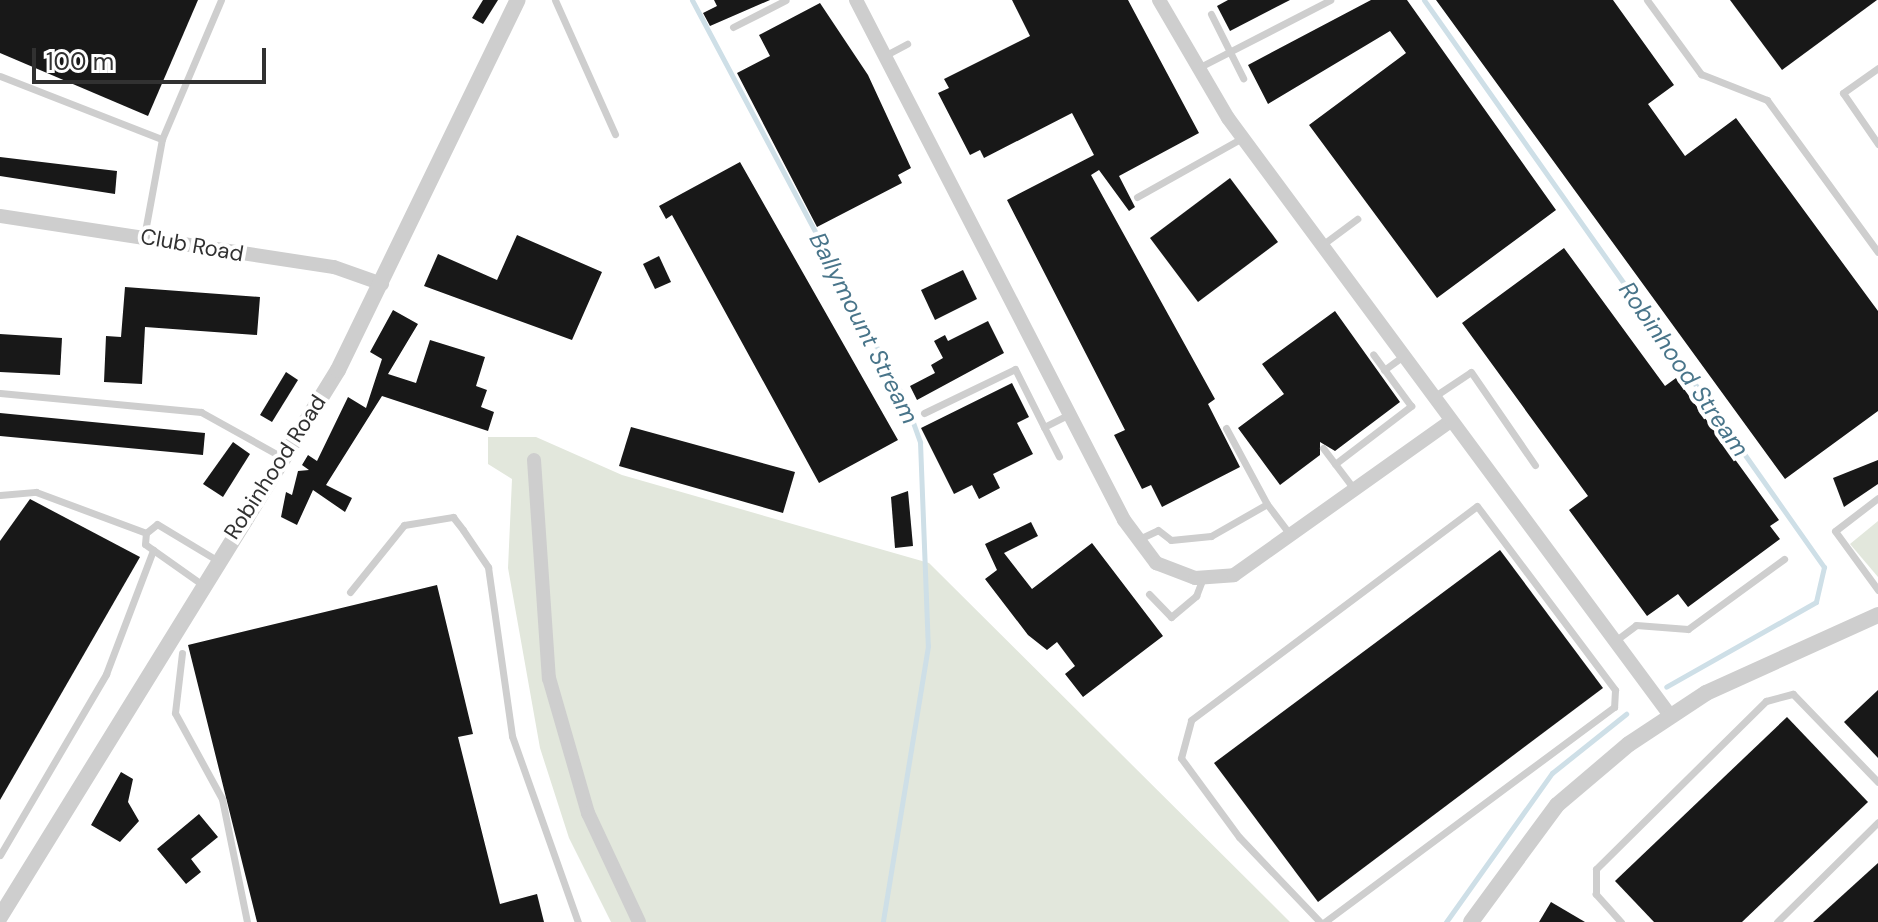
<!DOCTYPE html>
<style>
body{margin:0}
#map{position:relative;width:1878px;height:922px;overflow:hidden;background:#fff;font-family:"DM Sans",sans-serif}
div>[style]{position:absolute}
.green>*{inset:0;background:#e2e7dc}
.stream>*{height:5px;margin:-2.5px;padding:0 2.5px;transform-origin:2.5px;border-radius:2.5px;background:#cedfe7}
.building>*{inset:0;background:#181818}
.service>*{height:7px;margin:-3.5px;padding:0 3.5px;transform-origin:3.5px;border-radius:3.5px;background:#cecece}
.minor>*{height:14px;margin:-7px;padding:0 7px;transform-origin:7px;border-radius:7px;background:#cecece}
.tertiary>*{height:16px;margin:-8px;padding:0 8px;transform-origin:8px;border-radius:8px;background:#cecece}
span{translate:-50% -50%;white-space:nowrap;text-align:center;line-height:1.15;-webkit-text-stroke:8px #fff;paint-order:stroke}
.street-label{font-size:22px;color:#313131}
.water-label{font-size:24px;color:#49758a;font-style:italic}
.scale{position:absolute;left:32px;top:48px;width:234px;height:36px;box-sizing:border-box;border:4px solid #313131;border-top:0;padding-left:10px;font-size:24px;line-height:28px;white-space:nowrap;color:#313131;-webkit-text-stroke:6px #fff;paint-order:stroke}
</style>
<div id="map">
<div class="green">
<div style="clip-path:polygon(488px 437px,536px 437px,622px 475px,929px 563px,1290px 922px,611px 922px,569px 838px,540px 748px,508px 568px,512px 479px,488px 464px)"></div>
<div style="clip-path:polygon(1878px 521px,1878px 577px,1850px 544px)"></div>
</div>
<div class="stream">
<div style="left:692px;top:0;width:453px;rotate:62deg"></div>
<div style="left:905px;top:400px;width:45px;rotate:70.3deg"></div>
<div style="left:920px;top:442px;width:204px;rotate:87.8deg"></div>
<div style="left:928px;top:646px;width:280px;rotate:99.3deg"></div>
<div style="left:1424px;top:0;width:694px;rotate:54.8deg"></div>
<div style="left:1824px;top:567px;width:36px;rotate:103deg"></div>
<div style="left:1816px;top:602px;width:172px;rotate:150.5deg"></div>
<div style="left:1446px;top:922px;width:183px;rotate:-54.6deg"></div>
<div style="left:1552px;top:773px;width:95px;rotate:-38.6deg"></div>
</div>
<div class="building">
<div style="clip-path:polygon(0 0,198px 0,148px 116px,0 53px)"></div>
<div style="clip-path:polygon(483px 0,498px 0,483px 24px,472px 18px)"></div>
<div style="clip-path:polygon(714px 0,770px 0,710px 26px,703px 13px,717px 6px)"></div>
<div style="clip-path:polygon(1012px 0,1128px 0,1199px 133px,1119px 176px,1135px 207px,1129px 211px,1099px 170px,1091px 175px,1215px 399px,1208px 404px,1240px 467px,1162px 507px,1151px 485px,1142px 489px,1114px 435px,1125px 430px,1007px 200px,1094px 155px,1072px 113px,984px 158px,980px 150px,970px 155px,938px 93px,949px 88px,944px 79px,1030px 36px)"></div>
<div style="clip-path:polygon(1228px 0,1290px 0,1230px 31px,1217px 6px)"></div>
<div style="clip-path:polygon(1371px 0,1407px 0,1556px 210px,1437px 298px,1309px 125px,1406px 53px,1390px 31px,1268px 104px,1248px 65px)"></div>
<div style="clip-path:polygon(1436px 0,1613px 0,1674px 85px,1648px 104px,1685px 156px,1736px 118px,1878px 311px,1878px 411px,1785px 479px)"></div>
<div style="clip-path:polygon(1730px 0,1877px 0,1782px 70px)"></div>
<div style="clip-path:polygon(820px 3px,868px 75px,911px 168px,898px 175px,902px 183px,817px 227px,737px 73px,770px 56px,759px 35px)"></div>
<div style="clip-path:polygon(0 157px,117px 171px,115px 194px,0 176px)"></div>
<div style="clip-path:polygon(740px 162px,898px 440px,819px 483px,672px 215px,666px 219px,659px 206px)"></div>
<div style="clip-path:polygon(1230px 178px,1278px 242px,1198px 302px,1150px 238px)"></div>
<div style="clip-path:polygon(517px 235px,602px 272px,572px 340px,424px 286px,438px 254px,497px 280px)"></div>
<div style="clip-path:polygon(1564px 248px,1665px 386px,1676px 378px,1779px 520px,1770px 526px,1780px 539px,1688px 607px,1678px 594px,1647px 616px,1569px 510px,1588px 496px,1462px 323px)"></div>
<div style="clip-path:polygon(659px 256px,671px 282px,655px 289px,643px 264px)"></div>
<div style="clip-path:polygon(963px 270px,977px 299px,935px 320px,921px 290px)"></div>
<div style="clip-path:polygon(125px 287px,260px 297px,257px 335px,145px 327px,142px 384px,104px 382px,106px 336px,121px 337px)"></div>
<div style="clip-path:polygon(393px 310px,418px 324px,388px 374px,416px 383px,430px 340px,485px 357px,476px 386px,487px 390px,481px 407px,494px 412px,488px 431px,382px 396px,326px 485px,352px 498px,345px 512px,313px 490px,297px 525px,281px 517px,286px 492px,292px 495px,298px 471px,309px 470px,302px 465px,308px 455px,317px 461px,348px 397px,366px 408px,382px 359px,370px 352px)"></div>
<div style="clip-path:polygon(1335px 311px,1400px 402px,1335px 451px,1320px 442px,1320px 455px,1280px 485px,1238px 428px,1284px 394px,1262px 364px)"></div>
<div style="clip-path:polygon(988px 321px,1004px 353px,917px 400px,910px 386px,935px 373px,931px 365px,943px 358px,934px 341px,945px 335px,948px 341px)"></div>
<div style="clip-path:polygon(0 334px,62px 338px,60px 375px,0 372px)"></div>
<div style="clip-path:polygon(286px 372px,298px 380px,272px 422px,260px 415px)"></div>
<div style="clip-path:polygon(1012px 383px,1029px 417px,1017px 423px,1033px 454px,993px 474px,1000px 488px,979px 499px,972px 485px,954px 494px,921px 428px)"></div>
<div style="clip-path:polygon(0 413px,205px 433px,203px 455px,0 436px)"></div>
<div style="clip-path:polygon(631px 427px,795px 472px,783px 513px,619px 466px)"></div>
<div style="clip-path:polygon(233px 442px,250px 454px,223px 497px,203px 484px)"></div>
<div style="clip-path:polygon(1878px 460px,1878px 484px,1844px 507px,1833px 478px)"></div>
<div style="clip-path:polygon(908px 491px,913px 546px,895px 548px,891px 497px)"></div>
<div style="clip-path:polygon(30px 499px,140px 557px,0 800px,0 541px)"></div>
<div style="clip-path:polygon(1031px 522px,1038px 536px,1004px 553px,1032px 589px,1092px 543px,1163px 636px,1083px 697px,1065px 674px,1075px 666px,1057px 642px,1047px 650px,1028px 635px,985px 579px,997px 570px,985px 544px)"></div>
<div style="clip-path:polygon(1500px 550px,1603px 688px,1318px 902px,1214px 763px)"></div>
<div style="clip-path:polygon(437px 585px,473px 734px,458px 737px,500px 904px,537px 894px,544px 922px,257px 922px,188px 645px)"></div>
<div style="clip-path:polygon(1878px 690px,1878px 758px,1844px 722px)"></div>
<div style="clip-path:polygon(1787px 717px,1868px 802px,1742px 922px,1654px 922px,1615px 881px)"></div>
<div style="clip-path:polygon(121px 772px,133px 779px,128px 802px,139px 821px,120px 842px,91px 825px)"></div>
<div style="clip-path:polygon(199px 814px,218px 837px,191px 859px,201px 872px,186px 884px,157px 849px)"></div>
<div style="clip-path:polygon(1878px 863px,1878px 922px,1813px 922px)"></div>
<div style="clip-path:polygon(1551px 902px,1585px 922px,1539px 922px)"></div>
</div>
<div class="service">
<div style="left:555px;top:0;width:147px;rotate:65.9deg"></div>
<div style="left:1647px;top:0;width:92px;rotate:53.9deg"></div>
<div style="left:1701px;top:74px;width:71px;rotate:21.5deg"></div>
<div style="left:1767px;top:100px;width:188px;rotate:53.9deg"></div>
<div style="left:1211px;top:14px;width:72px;rotate:63.4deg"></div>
<div style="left:733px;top:27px;width:59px;rotate:-27deg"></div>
<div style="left:886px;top:55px;width:24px;rotate:-28deg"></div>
<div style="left:1878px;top:68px;width:43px;rotate:144.5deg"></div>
<div style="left:1843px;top:93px;width:62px;rotate:55.5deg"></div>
<div style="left:1196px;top:69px;width:151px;rotate:-27.2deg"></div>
<div style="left:0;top:76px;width:174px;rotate:21.3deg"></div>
<div style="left:1137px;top:197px;width:120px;rotate:-29.3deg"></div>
<div style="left:144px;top:237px;width:100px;rotate:-79.6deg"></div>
<div style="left:162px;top:139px;width:151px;rotate:-67deg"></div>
<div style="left:1322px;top:245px;width:44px;rotate:-36.6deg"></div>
<div style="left:1384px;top:370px;width:24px;rotate:-36deg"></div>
<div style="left:0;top:393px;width:202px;rotate:5.4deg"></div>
<div style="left:201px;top:412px;width:93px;rotate:29.1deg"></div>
<div style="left:1435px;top:396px;width:43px;rotate:-33.7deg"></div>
<div style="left:1471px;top:372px;width:113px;rotate:55.5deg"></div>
<div style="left:924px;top:413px;width:101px;rotate:-25.8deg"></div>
<div style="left:1015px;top:369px;width:65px;rotate:63.4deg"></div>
<div style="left:1044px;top:427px;width:29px;rotate:-27deg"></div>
<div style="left:1044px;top:427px;width:33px;rotate:63deg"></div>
<div style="left:1226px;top:428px;width:86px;rotate:61.7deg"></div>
<div style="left:1323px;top:448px;width:51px;rotate:52.9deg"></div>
<div style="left:1335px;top:464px;width:96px;rotate:-37.3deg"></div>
<div style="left:1411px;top:406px;width:64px;rotate:-126.2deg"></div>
<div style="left:0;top:495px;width:36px;rotate:-5deg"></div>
<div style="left:36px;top:492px;width:117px;rotate:20.4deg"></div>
<div style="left:1878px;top:498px;width:54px;rotate:142.5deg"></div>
<div style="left:1835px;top:531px;width:73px;rotate:53.9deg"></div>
<div style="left:1137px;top:540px;width:23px;rotate:-25deg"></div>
<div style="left:1158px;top:530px;width:16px;rotate:38deg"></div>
<div style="left:1171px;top:540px;width:40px;rotate:-5.7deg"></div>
<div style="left:1211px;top:536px;width:64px;rotate:-29.7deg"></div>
<div style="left:1267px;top:504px;width:39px;rotate:53deg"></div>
<div style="left:200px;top:583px;width:67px;rotate:-144.7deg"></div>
<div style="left:145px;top:544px;width:11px;rotate:-85deg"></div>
<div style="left:146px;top:533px;width:14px;rotate:-39deg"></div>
<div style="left:157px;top:524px;width:68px;rotate:31.1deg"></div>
<div style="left:350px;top:592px;width:86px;rotate:-51.1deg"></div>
<div style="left:404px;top:525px;width:50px;rotate:-9.3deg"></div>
<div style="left:453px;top:517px;width:16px;rotate:52deg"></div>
<div style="left:463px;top:530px;width:45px;rotate:56deg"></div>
<div style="left:488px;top:567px;width:171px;rotate:81.9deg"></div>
<div style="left:512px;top:736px;width:197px;rotate:70.5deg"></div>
<div style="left:1149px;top:594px;width:32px;rotate:46deg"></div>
<div style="left:1171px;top:617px;width:33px;rotate:-40deg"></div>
<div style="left:1196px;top:596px;width:19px;rotate:-69deg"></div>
<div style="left:1615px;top:641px;width:26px;rotate:-37deg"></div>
<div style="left:1636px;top:625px;width:52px;rotate:4.4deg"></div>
<div style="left:1688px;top:629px;width:119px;rotate:-36.1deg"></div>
<div style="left:182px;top:653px;width:60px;rotate:96.7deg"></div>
<div style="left:175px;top:713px;width:98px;rotate:61.3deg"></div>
<div style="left:222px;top:799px;width:126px;rotate:78.5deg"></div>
<div style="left:0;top:855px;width:210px;rotate:-59.6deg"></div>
<div style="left:106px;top:674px;width:133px;rotate:-69.2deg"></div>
<div style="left:1320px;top:922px;width:117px;rotate:-133.6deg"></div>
<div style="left:1239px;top:837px;width:98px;rotate:-126.3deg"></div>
<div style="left:1181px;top:758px;width:39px;rotate:-75deg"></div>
<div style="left:1191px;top:720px;width:357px;rotate:-36.8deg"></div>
<div style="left:1477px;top:506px;width:230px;rotate:53.1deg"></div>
<div style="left:1615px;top:690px;width:17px;rotate:93deg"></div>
<div style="left:1614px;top:707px;width:361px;rotate:143.4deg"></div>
<div style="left:1621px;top:922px;width:38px;rotate:-132deg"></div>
<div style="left:1596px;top:894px;width:25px;rotate:-90deg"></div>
<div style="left:1596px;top:869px;width:239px;rotate:-44.7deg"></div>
<div style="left:1766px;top:701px;width:28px;rotate:-15deg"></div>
<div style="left:1793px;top:694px;width:122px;rotate:46deg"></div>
<div style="left:1777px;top:922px;width:142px;rotate:-44.7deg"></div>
</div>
<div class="minor">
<div style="left:856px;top:0;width:585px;rotate:62.73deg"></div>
<div style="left:1124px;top:520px;width:54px;rotate:53.3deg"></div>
<div style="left:1156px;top:563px;width:42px;rotate:21deg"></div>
<div style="left:1195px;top:578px;width:39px;rotate:-4deg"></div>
<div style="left:1234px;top:575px;width:266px;rotate:-35.4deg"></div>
<div style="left:1159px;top:0;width:137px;rotate:59.7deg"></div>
<div style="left:1228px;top:118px;width:741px;rotate:53.5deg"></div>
<div style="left:0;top:216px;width:338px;rotate:8.7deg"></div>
<div style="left:334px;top:267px;width:51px;rotate:19.5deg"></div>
<div style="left:534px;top:460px;width:219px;rotate:86.1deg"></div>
<div style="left:549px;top:678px;width:141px;rotate:73.9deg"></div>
<div style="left:588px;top:813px;width:120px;rotate:64.9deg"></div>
</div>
<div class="tertiary">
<div style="left:0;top:917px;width:643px;rotate:-58.29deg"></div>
<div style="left:338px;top:370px;width:411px;rotate:-64.1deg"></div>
<div style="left:1471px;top:922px;width:145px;rotate:-53.7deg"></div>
<div style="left:1557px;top:805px;width:94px;rotate:-40.3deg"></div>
<div style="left:1629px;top:744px;width:92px;rotate:-33.5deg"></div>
<div style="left:1706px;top:693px;width:189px;rotate:-24.4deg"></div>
</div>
<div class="street-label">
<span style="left:192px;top:245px;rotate:10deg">Club Road</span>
<span style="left:275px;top:467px;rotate:-57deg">Robinhood Road</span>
</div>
<div class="water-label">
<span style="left:864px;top:328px;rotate:63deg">Ballymount Stream</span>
<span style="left:1684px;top:369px;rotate:55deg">Robinhood Stream</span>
</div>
<div class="scale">100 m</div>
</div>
